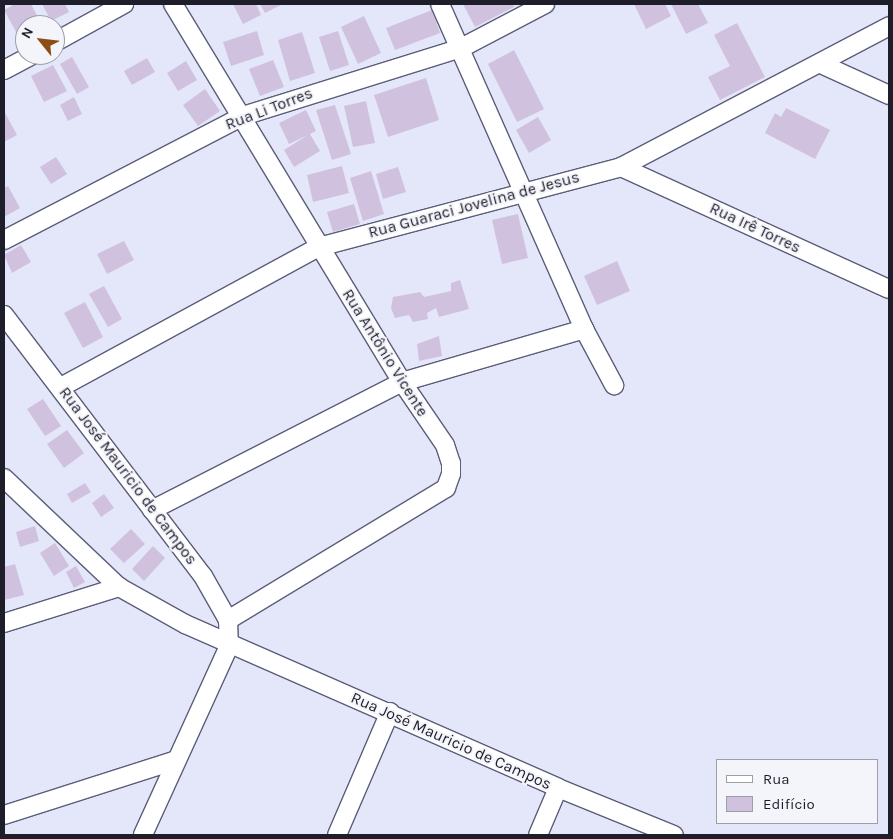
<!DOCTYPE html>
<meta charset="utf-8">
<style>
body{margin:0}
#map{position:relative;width:893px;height:839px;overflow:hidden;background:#e4e6f9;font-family:Karla,sans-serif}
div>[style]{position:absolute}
.building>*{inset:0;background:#d0c2df}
.roads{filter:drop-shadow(1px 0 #5b5e79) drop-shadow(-1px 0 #5b5e79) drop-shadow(0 1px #5b5e79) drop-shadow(0 -1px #5b5e79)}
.minor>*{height:18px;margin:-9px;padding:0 9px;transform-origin:9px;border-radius:9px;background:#fff}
span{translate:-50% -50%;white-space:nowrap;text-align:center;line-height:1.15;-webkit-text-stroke:4px #f4f4fb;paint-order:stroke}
.street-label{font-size:16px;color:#1d1e2a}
.frame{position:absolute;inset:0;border:5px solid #1d1e2a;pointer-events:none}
.legend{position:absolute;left:716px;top:759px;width:162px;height:65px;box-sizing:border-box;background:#f4f4fb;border:1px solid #9e9ea7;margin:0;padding:6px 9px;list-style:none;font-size:15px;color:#1d1e2a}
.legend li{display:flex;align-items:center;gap:10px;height:25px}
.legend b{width:25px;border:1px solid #9e9ea7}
.north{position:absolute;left:15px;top:15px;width:50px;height:50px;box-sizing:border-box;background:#f4f4fb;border:1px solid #9e9ea7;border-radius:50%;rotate:299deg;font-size:14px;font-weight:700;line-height:20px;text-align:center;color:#1d1e2a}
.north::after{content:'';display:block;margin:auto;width:18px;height:22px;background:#8d4d17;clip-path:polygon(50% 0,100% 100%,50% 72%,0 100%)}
</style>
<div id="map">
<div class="building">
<div style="clip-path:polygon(15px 4px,31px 4px,42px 25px,25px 25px,25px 39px,21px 41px,4px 10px)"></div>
<div style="clip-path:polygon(42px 4px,65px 4px,69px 12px,51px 21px)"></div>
<div style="clip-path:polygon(233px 4px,256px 4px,261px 15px,243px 24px)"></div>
<div style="clip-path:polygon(260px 4px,283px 4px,265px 13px)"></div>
<div style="clip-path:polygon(463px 4px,513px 4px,514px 7px,475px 27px)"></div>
<div style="clip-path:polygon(634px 4px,665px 4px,671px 16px,646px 29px)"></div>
<div style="clip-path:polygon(671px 4px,698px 4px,708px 23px,686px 34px)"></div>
<div style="clip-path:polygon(432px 10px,440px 33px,395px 50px,386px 28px)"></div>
<div style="clip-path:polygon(364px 16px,381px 53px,358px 64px,341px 27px)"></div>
<div style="clip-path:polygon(737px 23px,765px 77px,720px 100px,708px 77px,730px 66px,714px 35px)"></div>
<div style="clip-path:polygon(257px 31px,264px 55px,231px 66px,223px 42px)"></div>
<div style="clip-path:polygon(338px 31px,349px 65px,330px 71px,319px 37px)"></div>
<div style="clip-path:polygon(302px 32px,315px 73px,290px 81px,278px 40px)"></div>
<div style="clip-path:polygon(514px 50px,544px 109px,517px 122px,488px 64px)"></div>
<div style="clip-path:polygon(72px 57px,89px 87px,77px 94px,60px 64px)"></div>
<div style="clip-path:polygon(147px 58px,155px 72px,132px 85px,124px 71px)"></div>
<div style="clip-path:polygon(273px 60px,284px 87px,260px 96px,249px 69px)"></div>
<div style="clip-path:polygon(186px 61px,197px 80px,178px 91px,167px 73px)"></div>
<div style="clip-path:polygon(53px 65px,67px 91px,44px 102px,31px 76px)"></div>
<div style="clip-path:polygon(426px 78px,439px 120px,388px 137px,374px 95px)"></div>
<div style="clip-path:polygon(205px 89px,220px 111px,198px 126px,183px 105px)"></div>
<div style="clip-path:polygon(74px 97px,82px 114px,68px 121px,60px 105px)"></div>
<div style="clip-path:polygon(366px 101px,375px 143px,353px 147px,344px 106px)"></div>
<div style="clip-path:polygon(335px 105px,351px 154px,332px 160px,316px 110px)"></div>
<div style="clip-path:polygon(786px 108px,830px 130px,815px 159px,765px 133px,775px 113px,781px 117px)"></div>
<div style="clip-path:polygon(306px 110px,316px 131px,310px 134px,320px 151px,294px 167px,284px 150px,308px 135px,289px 144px,279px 123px)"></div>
<div style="clip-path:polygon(4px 111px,17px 135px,4px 142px)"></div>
<div style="clip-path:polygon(538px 117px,551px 140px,529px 153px,516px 130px)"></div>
<div style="clip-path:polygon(56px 157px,67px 174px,51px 184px,40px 167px)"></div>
<div style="clip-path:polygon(342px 166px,349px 193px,313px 202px,307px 175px)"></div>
<div style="clip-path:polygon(398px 167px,406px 192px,383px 199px,376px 174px)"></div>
<div style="clip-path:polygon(371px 171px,384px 214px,363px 221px,350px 178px)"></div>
<div style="clip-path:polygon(8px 186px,20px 208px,4px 217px,4px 188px)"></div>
<div style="clip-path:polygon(354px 204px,360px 224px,333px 232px,327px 212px)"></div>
<div style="clip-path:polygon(518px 214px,528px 258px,502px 264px,492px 220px)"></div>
<div style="clip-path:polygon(124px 241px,134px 260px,107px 274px,97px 254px)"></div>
<div style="clip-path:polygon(21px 245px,31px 262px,12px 273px,4px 255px)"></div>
<div style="clip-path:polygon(617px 261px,630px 291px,597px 305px,584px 276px)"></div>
<div style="clip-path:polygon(460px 280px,469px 309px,439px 317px,436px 308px,427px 313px,428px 319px,413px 322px,409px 315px,395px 318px,391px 308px,393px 297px,420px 292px,424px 297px,451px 291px,451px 283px)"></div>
<div style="clip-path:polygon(104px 286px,122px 319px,108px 327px,89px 294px)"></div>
<div style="clip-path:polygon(85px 302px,103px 337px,83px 348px,64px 313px)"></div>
<div style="clip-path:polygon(439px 336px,442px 356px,419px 361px,417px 344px)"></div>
<div style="clip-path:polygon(43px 399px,61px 426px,45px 436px,27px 409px)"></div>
<div style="clip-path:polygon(67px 430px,84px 453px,64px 468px,47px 444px)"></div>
<div style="clip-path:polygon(85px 483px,91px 492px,72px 503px,67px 494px)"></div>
<div style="clip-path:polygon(104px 494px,114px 508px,101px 517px,92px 503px)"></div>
<div style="clip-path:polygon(35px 526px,39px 541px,20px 547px,16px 532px)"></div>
<div style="clip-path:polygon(131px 529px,145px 544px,124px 563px,110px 549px)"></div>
<div style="clip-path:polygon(55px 543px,69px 566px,54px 576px,40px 553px)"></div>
<div style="clip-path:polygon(153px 546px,165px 558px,144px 581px,132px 569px)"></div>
<div style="clip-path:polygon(15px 564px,24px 595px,4px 600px,4px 567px)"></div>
<div style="clip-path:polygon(76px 566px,85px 582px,74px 588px,66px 572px)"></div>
</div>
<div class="roads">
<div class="minor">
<div style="left:173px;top:4px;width:442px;rotate:58.8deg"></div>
<div style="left:402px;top:382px;width:76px;rotate:55.7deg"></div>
<div style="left:445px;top:445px;width:19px;rotate:72deg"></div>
<div style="left:451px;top:463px;width:11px;rotate:90deg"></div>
<div style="left:451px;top:474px;width:15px;rotate:110deg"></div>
<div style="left:446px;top:488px;width:255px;rotate:148.8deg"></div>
<div style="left:55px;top:42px;width:79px;rotate:-28.8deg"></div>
<div style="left:821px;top:64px;width:75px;rotate:24.5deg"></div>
<div style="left:4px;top:70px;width:32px;rotate:-28deg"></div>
<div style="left:621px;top:167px;width:294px;rotate:24.5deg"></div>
<div style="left:4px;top:240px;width:269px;rotate:-27.4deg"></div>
<div style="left:243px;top:116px;width:228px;rotate:-17.3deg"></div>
<div style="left:461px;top:48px;width:95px;rotate:-27.6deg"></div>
<div style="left:4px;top:315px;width:328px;rotate:52.7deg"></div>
<div style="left:203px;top:576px;width:51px;rotate:60.4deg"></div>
<div style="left:228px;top:620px;width:26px;rotate:88deg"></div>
<div style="left:229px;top:646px;width:208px;rotate:114.5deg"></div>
<div style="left:584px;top:329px;width:64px;rotate:61.8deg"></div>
<div style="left:61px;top:387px;width:294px;rotate:-28.5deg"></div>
<div style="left:319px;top:247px;width:312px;rotate:-14.8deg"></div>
<div style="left:621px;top:167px;width:303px;rotate:-27.7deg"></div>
<div style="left:4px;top:478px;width:158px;rotate:43.5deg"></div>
<div style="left:119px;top:587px;width:76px;rotate:29.3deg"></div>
<div style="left:185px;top:624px;width:407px;rotate:23.7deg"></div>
<div style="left:558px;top:788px;width:125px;rotate:22.1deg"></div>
<div style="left:152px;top:510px;width:281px;rotate:-27.1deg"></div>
<div style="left:402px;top:382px;width:190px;rotate:-16.2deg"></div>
<div style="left:584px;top:329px;width:355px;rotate:-113.9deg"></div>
<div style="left:4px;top:623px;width:121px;rotate:-17.4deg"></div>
<div style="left:4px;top:815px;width:181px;rotate:-17.7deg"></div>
<div style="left:337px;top:835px;width:134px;rotate:-66.7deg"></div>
<div style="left:538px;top:835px;width:51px;rotate:-66.9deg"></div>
</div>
</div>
<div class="street-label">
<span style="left:269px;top:109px;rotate:-21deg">Rua Li Torres</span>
<span style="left:474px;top:205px;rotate:-15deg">Rua Guaraci Jovelina de Jesus</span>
<span style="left:755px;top:228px;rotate:25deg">Rua Irê Torres</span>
<span style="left:385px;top:353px;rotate:58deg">Rua Antônio Vicente</span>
<span style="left:128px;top:476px;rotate:53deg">Rua José Mauricio de Campos</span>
<span style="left:451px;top:741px;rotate:24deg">Rua José Mauricio de Campos</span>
</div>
<div class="frame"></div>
<ul class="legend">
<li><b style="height:6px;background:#fff"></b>Rua</li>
<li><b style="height:14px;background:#d0c2df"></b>Edifício</li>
</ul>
<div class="north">N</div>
</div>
